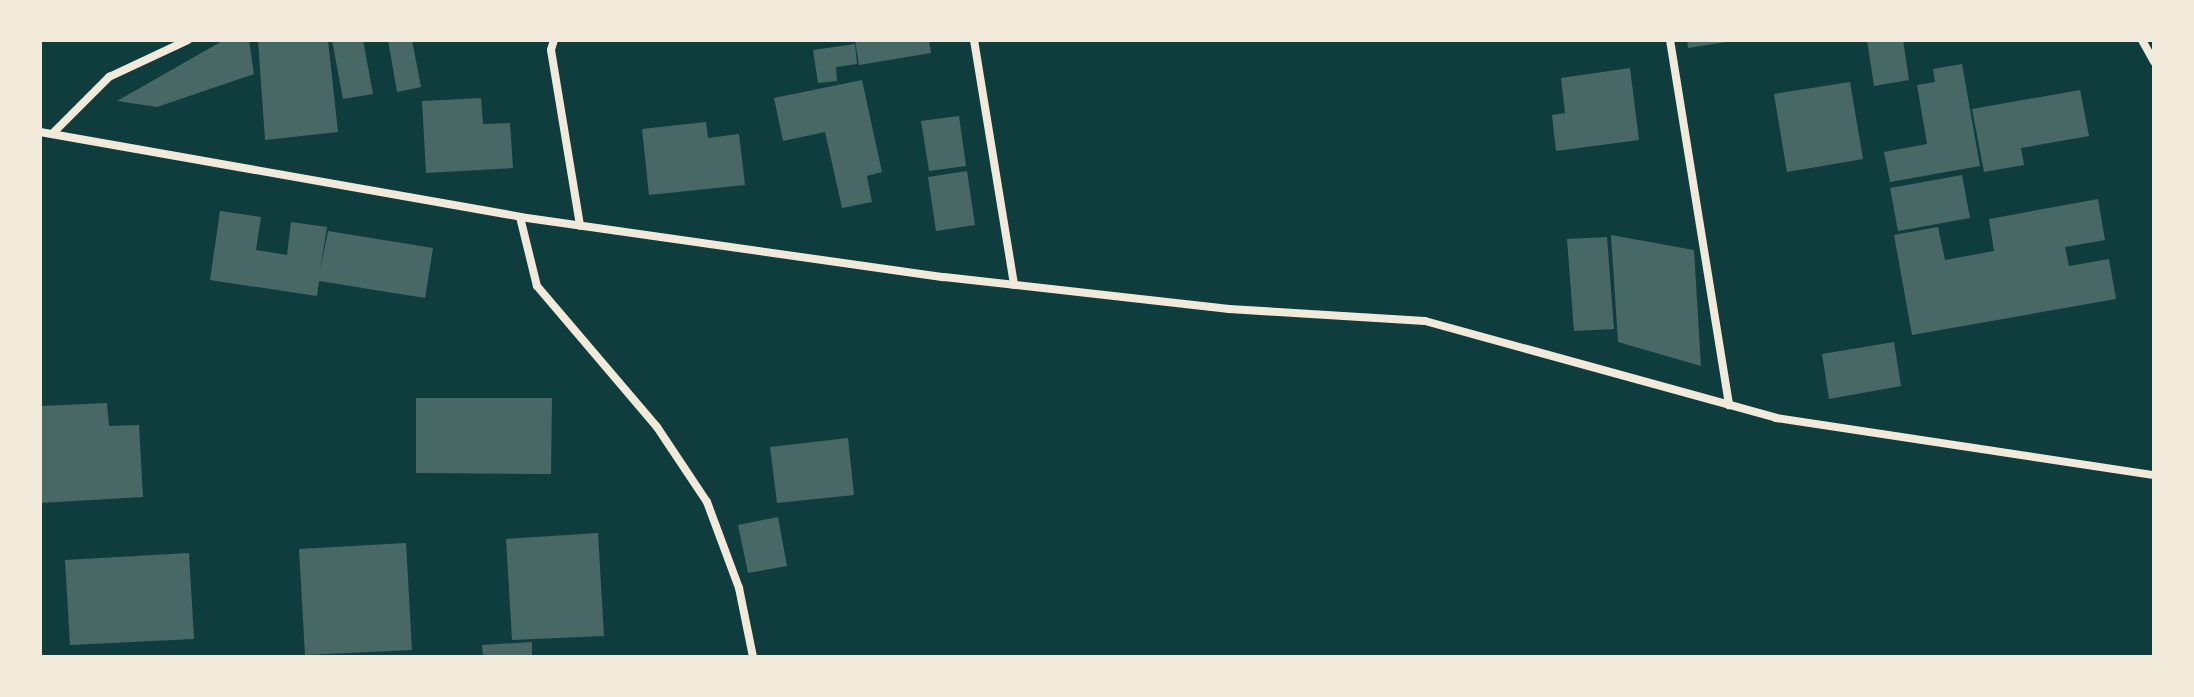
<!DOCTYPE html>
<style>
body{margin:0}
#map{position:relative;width:2194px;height:697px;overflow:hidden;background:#0f3d3e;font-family:Ubuntu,sans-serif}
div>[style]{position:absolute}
.building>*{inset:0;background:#486865}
.minor>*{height:8px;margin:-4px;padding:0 4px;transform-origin:4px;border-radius:4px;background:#f1e9da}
span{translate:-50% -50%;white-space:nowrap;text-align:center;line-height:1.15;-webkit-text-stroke:8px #f1e9da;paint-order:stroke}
.frame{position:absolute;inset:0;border:42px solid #f1e9da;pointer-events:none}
</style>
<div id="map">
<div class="building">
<div style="clip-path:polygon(224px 40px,249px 40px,254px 74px,157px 107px,117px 101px)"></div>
<div style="clip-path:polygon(258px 40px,328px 40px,338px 132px,265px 140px)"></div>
<div style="clip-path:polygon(332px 40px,363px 40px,373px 94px,343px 99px)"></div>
<div style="clip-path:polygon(388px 40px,412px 40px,421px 87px,397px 92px)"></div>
<div style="clip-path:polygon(855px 40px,929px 40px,931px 53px,859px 65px)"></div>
<div style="clip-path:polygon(1687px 40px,1726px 40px,1726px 42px,1688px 48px)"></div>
<div style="clip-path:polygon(1867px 40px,1903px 40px,1909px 80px,1874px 86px)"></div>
<div style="clip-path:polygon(855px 44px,857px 64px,836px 67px,837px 81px,818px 83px,813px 50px)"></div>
<div style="clip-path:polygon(1962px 64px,1980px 166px,1890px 182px,1884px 152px,1927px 144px,1917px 85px,1935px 82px,1933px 69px)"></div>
<div style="clip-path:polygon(1630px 68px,1639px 140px,1556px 151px,1552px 115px,1565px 113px,1561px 78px)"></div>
<div style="clip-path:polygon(862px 80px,882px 172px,867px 176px,872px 202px,842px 208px,825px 132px,783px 141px,774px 98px)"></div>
<div style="clip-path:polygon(1850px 82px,1863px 159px,1787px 172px,1774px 94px)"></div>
<div style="clip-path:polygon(2080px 90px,2089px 136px,2021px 148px,2024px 165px,1984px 172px,1972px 109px)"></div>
<div style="clip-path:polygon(481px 98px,483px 124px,510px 123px,513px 168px,426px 173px,422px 101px)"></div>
<div style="clip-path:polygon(959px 116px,966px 166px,929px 171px,921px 121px)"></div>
<div style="clip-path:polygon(706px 122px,708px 138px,739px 134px,745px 185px,649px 195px,642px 129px)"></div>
<div style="clip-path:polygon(967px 171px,975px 225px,936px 231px,928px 177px)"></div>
<div style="clip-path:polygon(1962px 175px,1970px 218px,1898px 231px,1890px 188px)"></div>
<div style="clip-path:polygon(2098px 199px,2105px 240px,2065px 247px,2069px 266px,2109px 259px,2116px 299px,1912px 335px,1894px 235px,1938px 227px,1945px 260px,1994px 251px,1989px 219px)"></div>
<div style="clip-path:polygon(220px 211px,261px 217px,256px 250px,287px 255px,291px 222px,327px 227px,320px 271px,328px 231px,433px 248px,425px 298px,319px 281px,317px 296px,210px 280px)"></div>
<div style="clip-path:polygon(1611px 235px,1694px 250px,1701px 366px,1618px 342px)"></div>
<div style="clip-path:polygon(1607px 237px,1614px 329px,1574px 331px,1567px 239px)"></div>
<div style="clip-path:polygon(1894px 342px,1901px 386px,1829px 399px,1822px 354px)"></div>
<div style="clip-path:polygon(416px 398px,552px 398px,551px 474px,416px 473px)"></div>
<div style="clip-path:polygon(107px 403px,109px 426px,139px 425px,143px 497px,40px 503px,40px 406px)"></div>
<div style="clip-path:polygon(848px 438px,854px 495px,777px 503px,770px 447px)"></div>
<div style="clip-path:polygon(778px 517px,787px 566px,748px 573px,738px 525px)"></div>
<div style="clip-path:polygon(598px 533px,604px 636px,512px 640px,506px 539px)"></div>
<div style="clip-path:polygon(406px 543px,412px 650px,305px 655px,299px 549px)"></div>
<div style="clip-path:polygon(189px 553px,194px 639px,70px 645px,65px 560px)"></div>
<div style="clip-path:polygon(532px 642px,532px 657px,483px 657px,482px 645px)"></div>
</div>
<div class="minor">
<div style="left:554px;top:40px;width:10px;rotate:107deg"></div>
<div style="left:551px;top:50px;width:178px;rotate:80.6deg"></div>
<div style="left:974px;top:40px;width:248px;rotate:80.7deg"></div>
<div style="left:1670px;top:40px;width:370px;rotate:80.8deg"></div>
<div style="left:2142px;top:40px;width:25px;rotate:61deg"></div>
<div style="left:40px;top:132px;width:487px;rotate:10deg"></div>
<div style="left:520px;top:217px;width:428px;rotate:8.1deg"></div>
<div style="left:944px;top:277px;width:287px;rotate:6.4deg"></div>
<div style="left:1229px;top:309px;width:196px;rotate:3.5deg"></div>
<div style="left:1425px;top:321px;width:364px;rotate:15.4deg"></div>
<div style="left:1776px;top:418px;width:382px;rotate:8.6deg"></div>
<div style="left:52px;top:134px;width:81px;rotate:-45deg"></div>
<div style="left:109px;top:77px;width:87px;rotate:-25.1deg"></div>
<div style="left:520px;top:217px;width:71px;rotate:76.2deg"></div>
<div style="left:537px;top:286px;width:185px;rotate:49.6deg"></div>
<div style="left:657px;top:427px;width:90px;rotate:56.3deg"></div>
<div style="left:707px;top:502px;width:92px;rotate:69.6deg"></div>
<div style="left:739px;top:588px;width:70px;rotate:78.5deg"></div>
</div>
<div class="frame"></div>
</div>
